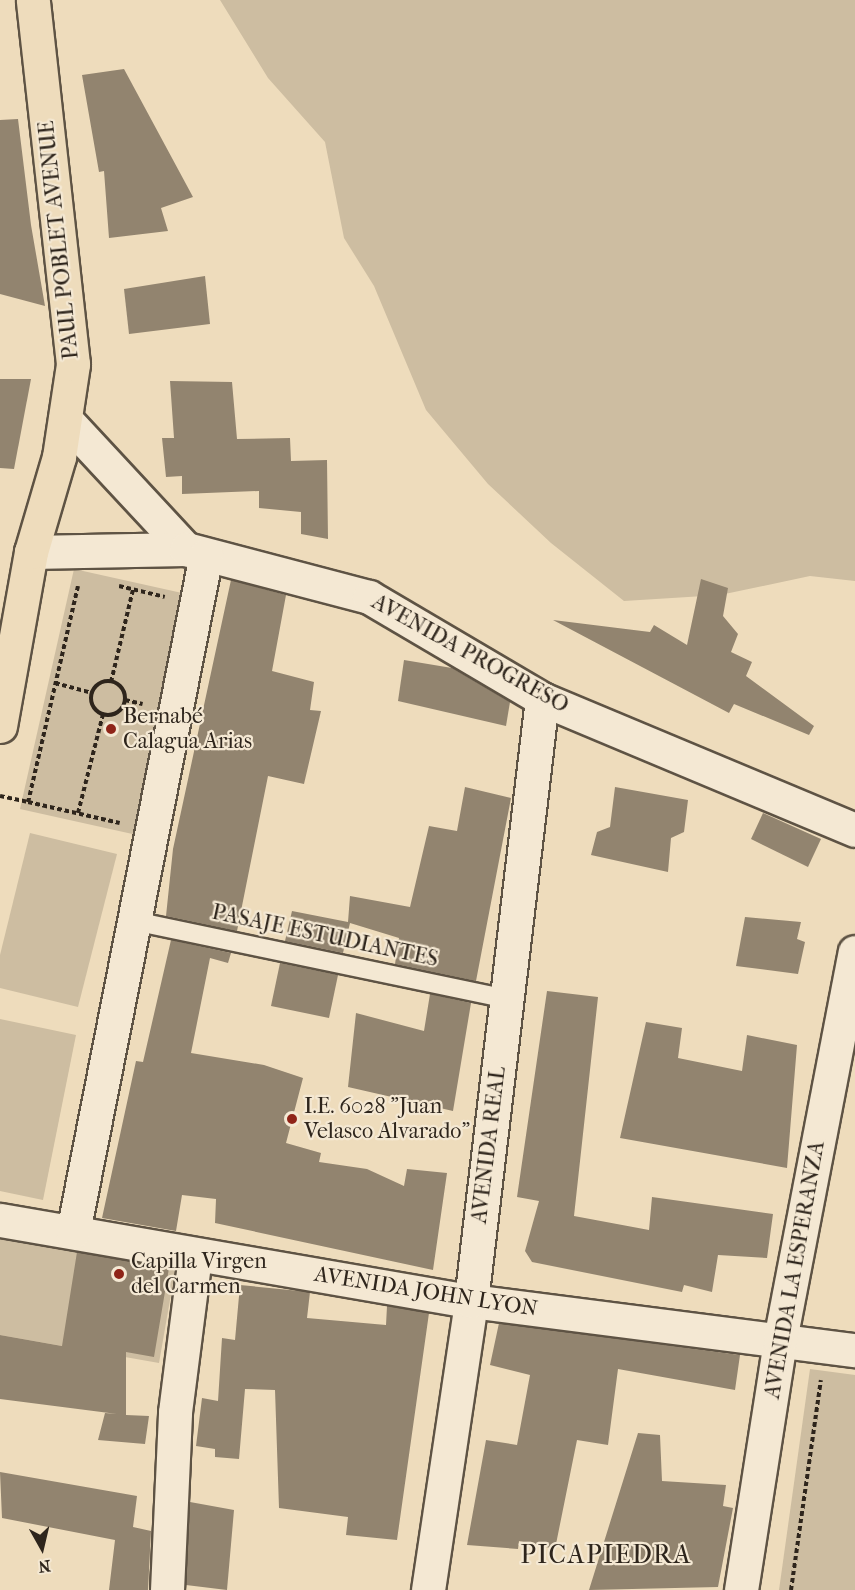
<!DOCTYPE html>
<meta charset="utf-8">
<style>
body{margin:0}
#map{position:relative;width:855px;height:1590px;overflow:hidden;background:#eedcbc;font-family:"IM FELL French Canon",serif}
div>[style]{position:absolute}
.green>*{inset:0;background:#cdbda1}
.building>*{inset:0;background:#92846f}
.path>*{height:4px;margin-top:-2px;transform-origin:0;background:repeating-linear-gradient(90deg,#2e251c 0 4.5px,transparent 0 7.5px)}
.path>.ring{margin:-2px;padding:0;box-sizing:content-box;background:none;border:4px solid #2e251c;border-radius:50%}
.roads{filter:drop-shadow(2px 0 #5e5344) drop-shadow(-2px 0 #5e5344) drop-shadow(0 2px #5e5344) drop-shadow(0 -2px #5e5344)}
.lane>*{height:18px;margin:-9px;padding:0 9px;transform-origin:9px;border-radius:9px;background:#f4e8d3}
.street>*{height:33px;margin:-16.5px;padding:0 16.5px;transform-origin:16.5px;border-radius:16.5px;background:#f4e8d3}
.primary>*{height:33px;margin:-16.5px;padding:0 16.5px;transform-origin:16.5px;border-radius:16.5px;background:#eedcbc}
.dots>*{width:16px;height:16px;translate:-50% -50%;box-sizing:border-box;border:3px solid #f4e8d3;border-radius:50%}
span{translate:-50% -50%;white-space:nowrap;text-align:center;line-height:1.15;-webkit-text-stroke:4.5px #f4e8d3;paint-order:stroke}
.street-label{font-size:22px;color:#2e251c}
.poi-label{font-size:22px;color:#2e251c}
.left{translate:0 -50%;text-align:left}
.quarter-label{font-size:26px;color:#2e251c;letter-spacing:1.5px}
.north{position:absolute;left:12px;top:1518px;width:60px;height:60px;-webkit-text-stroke:4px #f4e8d3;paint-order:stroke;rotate:172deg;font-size:16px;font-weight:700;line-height:24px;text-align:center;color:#2e251c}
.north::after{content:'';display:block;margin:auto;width:21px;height:27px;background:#2e251c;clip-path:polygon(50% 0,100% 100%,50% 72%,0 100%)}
</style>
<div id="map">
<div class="green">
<div style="clip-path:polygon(220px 0,855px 0,855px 581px,810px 576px,720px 595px,624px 601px,551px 543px,488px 484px,426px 410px,374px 286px,344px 238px,325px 142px,268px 78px)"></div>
<div style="clip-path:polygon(74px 569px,191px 595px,137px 835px,20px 809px)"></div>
<div style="clip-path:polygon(30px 833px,117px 854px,78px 1007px,0 988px,0 955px)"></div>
<div style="clip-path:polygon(0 1019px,76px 1035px,43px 1200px,0 1191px)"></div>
<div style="clip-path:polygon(0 1229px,177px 1260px,159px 1363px,0 1335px)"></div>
<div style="clip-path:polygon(810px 1369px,855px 1375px,855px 1590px,779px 1590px)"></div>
</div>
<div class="building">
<div style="clip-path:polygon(124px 69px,193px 197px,161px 208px,168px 231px,109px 238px,104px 171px,99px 172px,82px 75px)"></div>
<div style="clip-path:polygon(18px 119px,31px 225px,45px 306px,0 294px,0 120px)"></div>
<div style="clip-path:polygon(205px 276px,210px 324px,129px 334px,124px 289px)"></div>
<div style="clip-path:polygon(0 379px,31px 379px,14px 469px,0 468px)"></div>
<div style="clip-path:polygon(170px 381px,232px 382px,237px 439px,290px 438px,291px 461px,327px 460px,328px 539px,301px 534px,301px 512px,259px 508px,259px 491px,182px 494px,182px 476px,166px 477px,162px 438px,174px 438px)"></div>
<div style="clip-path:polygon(701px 579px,728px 588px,723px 616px,738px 634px,731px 652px,752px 662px,746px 676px,814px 726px,809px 735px,734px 704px,729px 713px,553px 620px,650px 632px,654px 625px,687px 645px)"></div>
<div style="clip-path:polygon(231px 580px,286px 595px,272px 671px,314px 682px,310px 710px,321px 711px,304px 784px,268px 776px,237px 931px,166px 916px,173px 849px)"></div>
<div style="clip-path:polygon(404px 660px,452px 668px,510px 702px,506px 726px,398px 701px)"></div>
<div style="clip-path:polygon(465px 787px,511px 798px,476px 981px,395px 964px,399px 938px,350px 923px,343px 953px,285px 941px,292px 911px,348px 922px,350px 896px,410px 907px,429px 826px,457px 831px)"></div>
<div style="clip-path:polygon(615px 787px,688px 800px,684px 832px,671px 838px,668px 872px,591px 855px,597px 832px,610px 827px)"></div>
<div style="clip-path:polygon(763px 813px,821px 839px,808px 867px,751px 839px)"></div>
<div style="clip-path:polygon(745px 917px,801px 922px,797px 939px,805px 942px,798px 974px,736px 966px)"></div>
<div style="clip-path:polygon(171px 940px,231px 953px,228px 963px,210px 958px,191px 1053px,264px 1065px,303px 1078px,286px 1143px,321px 1153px,319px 1162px,367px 1169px,404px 1186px,407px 1169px,447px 1173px,433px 1270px,215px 1223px,216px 1199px,182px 1195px,176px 1231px,102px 1218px,136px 1061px,143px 1062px)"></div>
<div style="clip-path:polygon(280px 963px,338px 975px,329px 1018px,271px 1006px)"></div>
<div style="clip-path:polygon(547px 991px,598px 997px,574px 1216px,649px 1230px,652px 1197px,773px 1214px,767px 1258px,718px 1255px,712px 1292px,684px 1285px,682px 1292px,532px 1262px,525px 1251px,539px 1201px,517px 1197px)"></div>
<div style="clip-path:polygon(430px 994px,471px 1003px,453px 1111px,348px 1087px,356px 1013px,424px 1031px)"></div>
<div style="clip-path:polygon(646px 1022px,682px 1028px,678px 1058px,742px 1071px,747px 1035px,797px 1045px,787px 1168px,620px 1138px)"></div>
<div style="clip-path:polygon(77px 1252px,169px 1268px,154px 1357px,126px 1352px,126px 1415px,149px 1416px,145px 1444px,98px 1440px,105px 1413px,117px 1414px,0 1399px,0 1335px,62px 1346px)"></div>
<div style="clip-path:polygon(240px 1285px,310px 1292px,307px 1318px,386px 1325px,387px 1306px,429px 1313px,397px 1540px,346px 1535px,348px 1517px,279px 1508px,275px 1390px,245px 1389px,239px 1459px,215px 1457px,215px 1449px,196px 1446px,202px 1398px,218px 1401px,222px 1338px,235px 1340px)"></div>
<div style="clip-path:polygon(499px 1323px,740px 1355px,735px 1390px,618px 1369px,608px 1445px,577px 1440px,555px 1549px,519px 1541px,518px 1549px,467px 1545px,486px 1440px,517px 1445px,530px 1375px,490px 1365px)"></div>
<div style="clip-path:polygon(638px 1433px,660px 1435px,662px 1481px,726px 1485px,723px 1506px,733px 1508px,718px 1587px,589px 1590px)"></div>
<div style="clip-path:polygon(0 1472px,137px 1496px,133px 1527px,151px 1531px,148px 1590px,109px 1590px,115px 1540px,2px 1518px)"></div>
<div style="clip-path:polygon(190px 1502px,234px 1510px,227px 1590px,186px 1585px)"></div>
</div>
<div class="path">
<div style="left:78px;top:586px;width:222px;rotate:103deg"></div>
<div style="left:28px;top:802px;width:94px;rotate:12.9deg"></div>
<div style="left:119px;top:586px;width:47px;rotate:13.4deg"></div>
<div class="ring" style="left:91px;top:681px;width:30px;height:30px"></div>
<div style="left:111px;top:682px;width:95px;rotate:-76.6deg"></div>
<div style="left:55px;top:683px;width:38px;rotate:15deg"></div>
<div style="left:125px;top:700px;width:18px;rotate:13deg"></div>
<div style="left:0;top:796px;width:29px;rotate:12deg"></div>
<div style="left:78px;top:813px;width:102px;rotate:-75.8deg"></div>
<div style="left:791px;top:1590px;width:212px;rotate:-81.9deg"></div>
</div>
<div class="roads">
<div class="lane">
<div style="left:134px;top:921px;width:381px;rotate:11.8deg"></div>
</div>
<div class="street">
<div style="left:65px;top:419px;width:178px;rotate:47.1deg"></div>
<div style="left:31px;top:552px;width:155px;rotate:-1.1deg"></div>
<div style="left:186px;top:549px;width:189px;rotate:14.7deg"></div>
<div style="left:369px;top:597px;width:201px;rotate:30.5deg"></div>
<div style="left:542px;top:699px;width:339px;rotate:22.7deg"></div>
<div style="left:0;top:1220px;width:478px;rotate:9.8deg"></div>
<div style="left:471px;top:1301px;width:387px;rotate:7.3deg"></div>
<div style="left:73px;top:1232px;width:690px;rotate:-78.89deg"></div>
<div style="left:167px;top:1590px;width:178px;rotate:-87.4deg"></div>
<div style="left:175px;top:1412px;width:158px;rotate:-82.7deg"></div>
<div style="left:428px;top:1590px;width:292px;rotate:-81.5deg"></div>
<div style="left:471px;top:1301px;width:606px;rotate:-83.27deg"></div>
<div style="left:741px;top:1590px;width:253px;rotate:-81.1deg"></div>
<div style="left:780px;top:1340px;width:395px;rotate:-79.1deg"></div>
</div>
<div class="primary">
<div style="left:0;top:726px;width:177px;rotate:-79.9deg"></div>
<div style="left:31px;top:552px;width:99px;rotate:-73.6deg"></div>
<div style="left:59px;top:457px;width:94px;rotate:-81.4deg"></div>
<div style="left:73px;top:364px;width:366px;rotate:-96.3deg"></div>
</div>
</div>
<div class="dots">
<div style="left:111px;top:729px;background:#8f2418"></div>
<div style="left:292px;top:1119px;background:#8f2418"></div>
<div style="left:119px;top:1274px;background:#8f2418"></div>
</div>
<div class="street-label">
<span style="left:59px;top:240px;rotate:-96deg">PAUL POBLET AVENUE</span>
<span style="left:470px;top:654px;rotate:29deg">AVENIDA PROGRESO</span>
<span style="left:325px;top:936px;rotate:12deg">PASAJE ESTUDIANTES</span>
<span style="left:489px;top:1145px;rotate:-83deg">AVENIDA REAL</span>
<span style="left:795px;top:1270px;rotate:-80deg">AVENIDA LA ESPERANZA</span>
<span style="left:426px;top:1292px;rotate:9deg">AVENIDA JOHN LYON</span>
</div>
<div class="poi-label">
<span class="left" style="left:123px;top:729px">Bernabé<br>Calagua Arias</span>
<span class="left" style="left:304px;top:1119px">I.E. 6028 "Juan<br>Velasco Alvarado"</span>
<span class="left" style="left:131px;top:1274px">Capilla Virgen<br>del Carmen</span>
</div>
<div class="quarter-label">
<span style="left:606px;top:1555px">PICAPIEDRA</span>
</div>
<div class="north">N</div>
</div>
